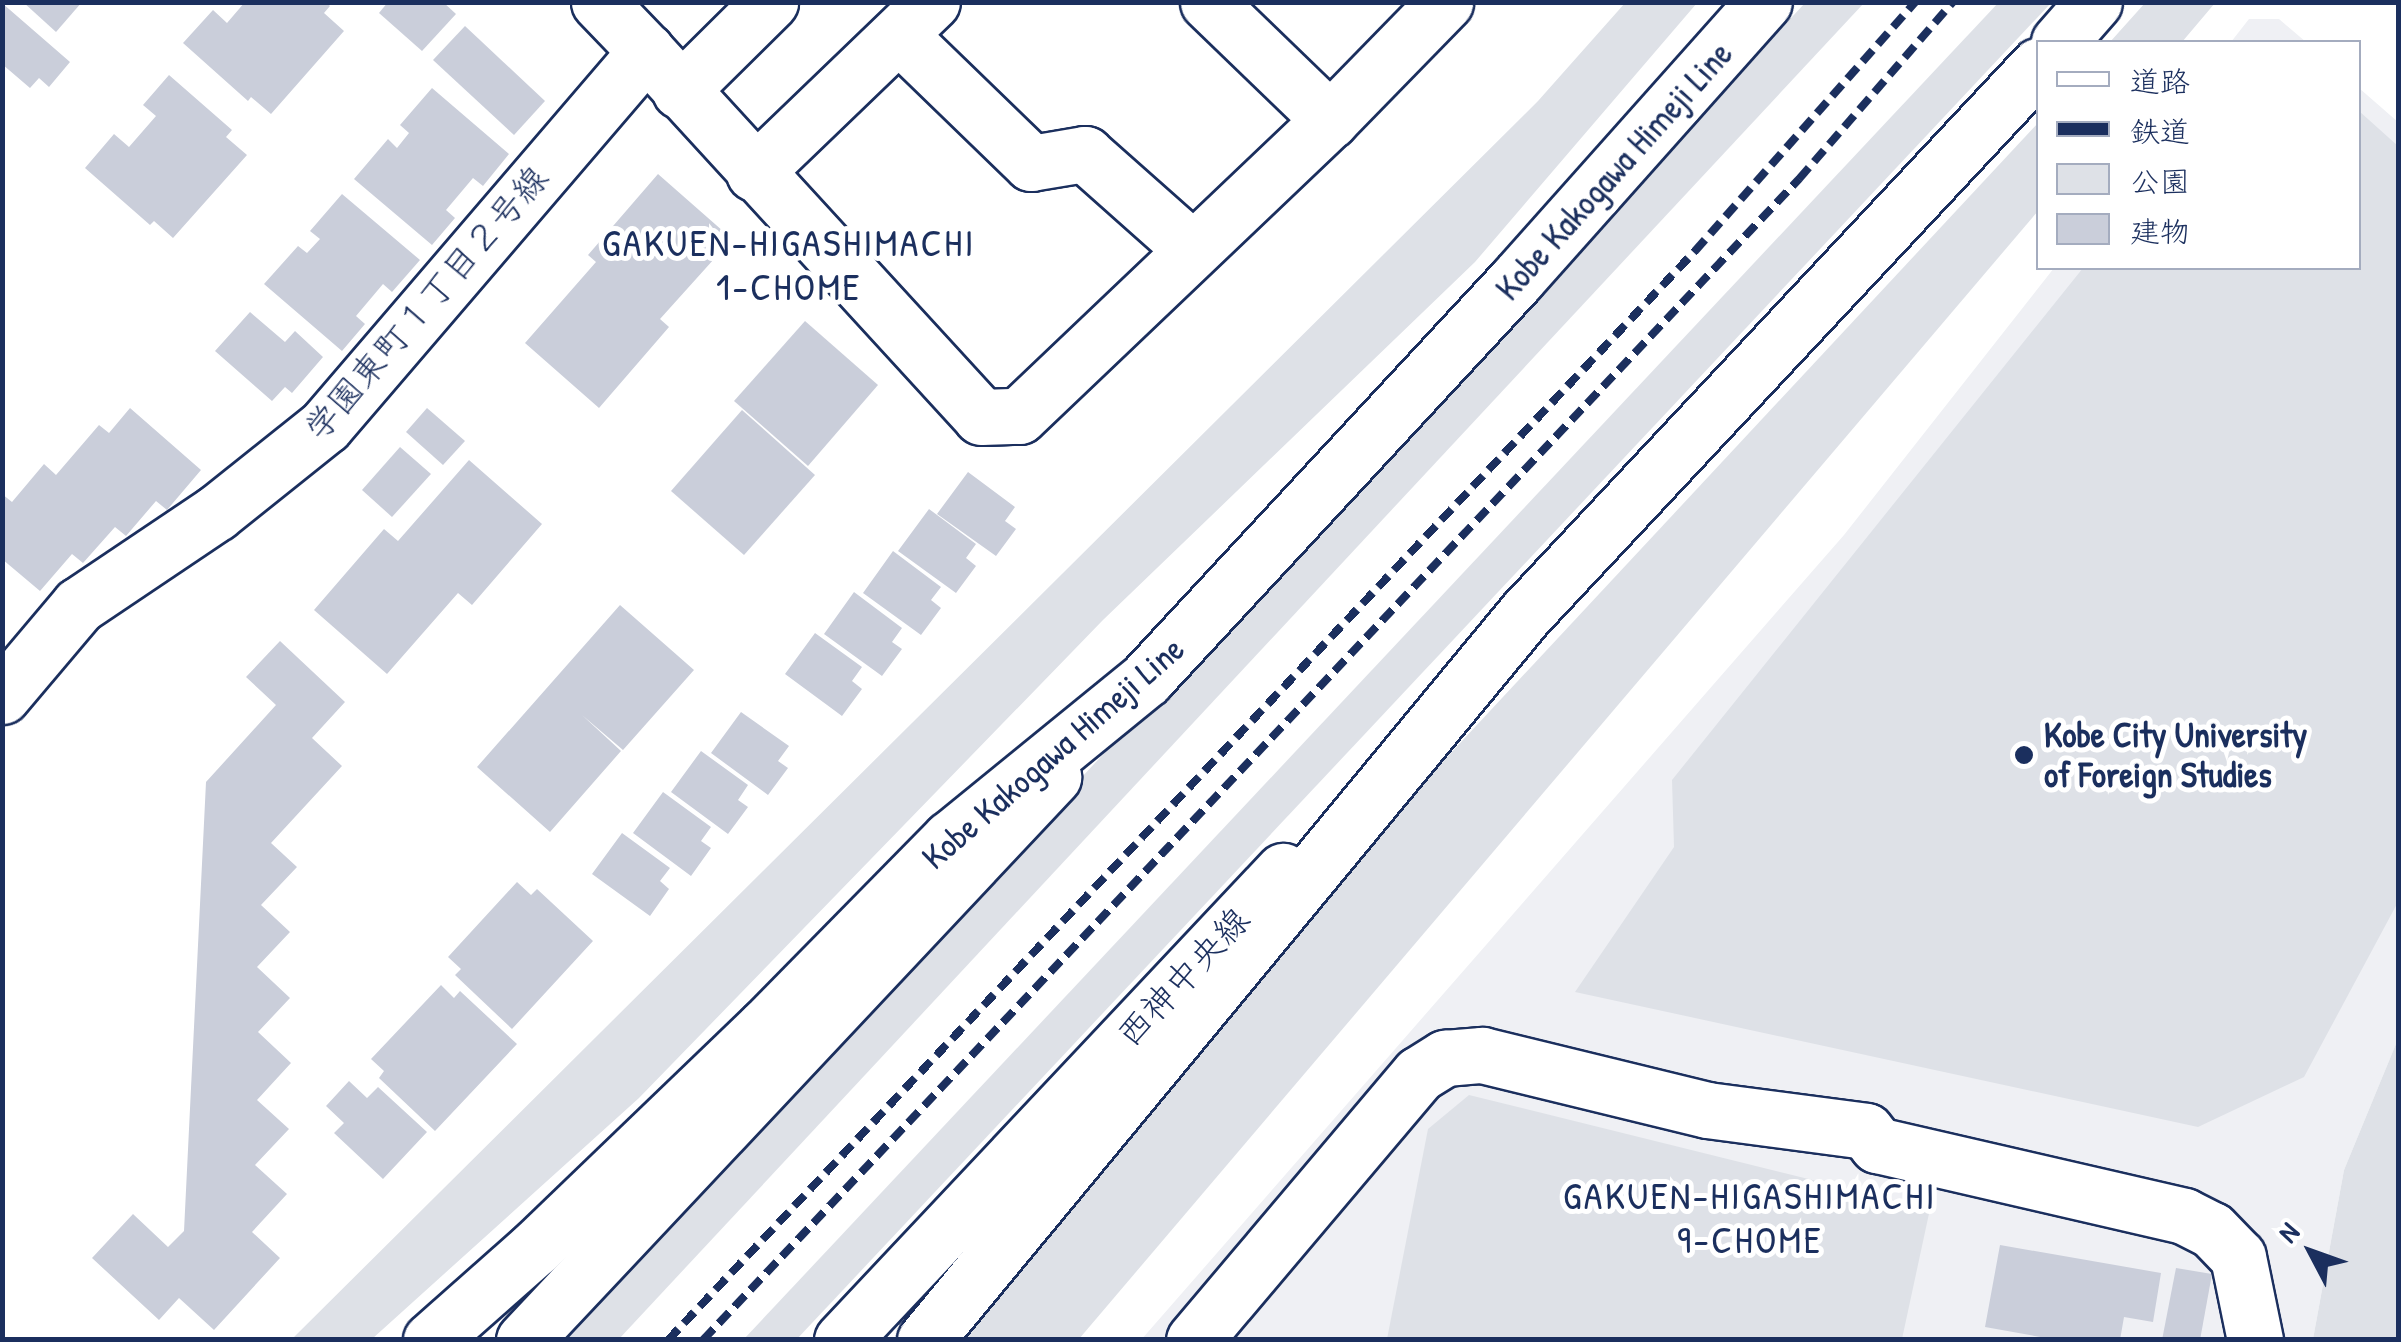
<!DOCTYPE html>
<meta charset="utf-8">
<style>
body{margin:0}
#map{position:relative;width:2401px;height:1342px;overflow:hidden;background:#fff;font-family:"Patrick Hand","Klee One",sans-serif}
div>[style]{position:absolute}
.built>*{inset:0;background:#eff0f4}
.green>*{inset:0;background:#dee1e7}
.building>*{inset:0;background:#caceda}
.roads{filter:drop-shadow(2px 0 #1b2f5e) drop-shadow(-2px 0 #1b2f5e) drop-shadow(0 2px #1b2f5e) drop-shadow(0 -2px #1b2f5e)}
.minor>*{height:55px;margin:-27.5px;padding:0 27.5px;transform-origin:27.5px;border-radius:27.5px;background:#fff}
.major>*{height:55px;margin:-27.5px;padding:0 27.5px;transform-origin:27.5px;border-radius:27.5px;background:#fff}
.rail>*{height:8px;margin-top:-4px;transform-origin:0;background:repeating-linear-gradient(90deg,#1b2f5e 0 15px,transparent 0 23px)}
.dots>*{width:28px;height:28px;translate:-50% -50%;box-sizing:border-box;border:5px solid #fff;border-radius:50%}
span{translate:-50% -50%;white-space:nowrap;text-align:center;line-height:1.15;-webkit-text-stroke:10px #fff;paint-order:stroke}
.street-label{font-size:35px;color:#1b2f5e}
.poi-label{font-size:35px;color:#1b2f5e;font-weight:700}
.left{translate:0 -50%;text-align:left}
.neighbourhood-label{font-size:38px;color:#1b2f5e;letter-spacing:2.5px}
.frame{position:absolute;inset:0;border:5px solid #1b2f5e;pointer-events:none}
.legend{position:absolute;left:2036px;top:40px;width:325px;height:230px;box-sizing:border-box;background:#fff;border:2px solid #a4acbf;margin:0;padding:12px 18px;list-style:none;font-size:30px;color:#1b2f5e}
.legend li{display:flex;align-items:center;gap:20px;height:50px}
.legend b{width:50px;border:2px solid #a4acbf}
.north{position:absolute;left:2261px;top:1202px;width:100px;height:100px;-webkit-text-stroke:8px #fff;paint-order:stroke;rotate:311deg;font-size:28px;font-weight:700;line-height:40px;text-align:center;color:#1b2f5e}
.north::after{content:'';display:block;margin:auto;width:35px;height:45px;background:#1b2f5e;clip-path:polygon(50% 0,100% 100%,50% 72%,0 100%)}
</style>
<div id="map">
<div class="built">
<div style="clip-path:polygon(2249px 19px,2279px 19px,2306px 42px,2231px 42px)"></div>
<div style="clip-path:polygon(2359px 88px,2398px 122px,2398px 1039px,2344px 1170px,2313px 1339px,1141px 1340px,1844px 535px,2054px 268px,2358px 268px)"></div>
</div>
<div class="green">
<div style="clip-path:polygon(1999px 2px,2051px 3px,797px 1339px,744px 1339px)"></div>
<div style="clip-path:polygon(1625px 3px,1697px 3px,1475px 262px,1103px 620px,639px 1098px,372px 1339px,292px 1339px,1538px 101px)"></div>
<div style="clip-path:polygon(1805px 3px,1864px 3px,619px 1339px,556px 1340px)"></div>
<div style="clip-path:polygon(2145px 3px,2145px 2px,2215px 3px,2182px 42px,2110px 42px)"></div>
<div style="clip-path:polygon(2359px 111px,2398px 146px,2398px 902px,2304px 1077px,2198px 1127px,1575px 992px,1674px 847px,1672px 780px,2083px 268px,2358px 268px)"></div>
<div style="clip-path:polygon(2038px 123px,2038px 211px,1079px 1339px,953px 1340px,1353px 858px)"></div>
<div style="clip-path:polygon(2398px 1039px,2398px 1339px,2313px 1339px,2344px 1170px)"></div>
<div style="clip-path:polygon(1469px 1095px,1930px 1209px,1902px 1339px,1387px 1339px,1428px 1129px)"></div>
</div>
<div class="building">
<div style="clip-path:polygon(23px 2px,82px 2px,56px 32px)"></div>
<div style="clip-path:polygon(245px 2px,326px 2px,330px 6px,324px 13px,344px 31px,271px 114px,251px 97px,248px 101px,183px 43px,213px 10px,227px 23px)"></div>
<div style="clip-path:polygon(388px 2px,443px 2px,456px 14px,422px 51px,379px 13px)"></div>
<div style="clip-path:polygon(2px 3px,70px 62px,49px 87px,39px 78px,30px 88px,2px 64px)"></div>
<div style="clip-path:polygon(465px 26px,545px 101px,514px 135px,433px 60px)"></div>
<div style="clip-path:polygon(169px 75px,232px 130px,226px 137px,247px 155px,173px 238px,154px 221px,150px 225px,85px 168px,114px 134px,129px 147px,156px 116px,143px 105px)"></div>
<div style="clip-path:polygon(432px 88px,509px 154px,483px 186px,473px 178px,446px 210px,455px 218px,432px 245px,354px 179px,388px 139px,397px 148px,409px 133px,400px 125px)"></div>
<div style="clip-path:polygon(658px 174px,732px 239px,660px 319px,669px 327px,599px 408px,525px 343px,596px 262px,588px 255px)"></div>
<div style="clip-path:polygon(342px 194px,420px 260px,392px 292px,383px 284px,356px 316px,365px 324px,342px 351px,264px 284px,298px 246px,307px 253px,320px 239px,310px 231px)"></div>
<div style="clip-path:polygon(250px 312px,285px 342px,295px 331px,323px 357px,292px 393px,285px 387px,272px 401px,215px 351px)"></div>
<div style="clip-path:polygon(805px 321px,878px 385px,808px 466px,734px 401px)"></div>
<div style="clip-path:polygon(130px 408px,201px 470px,167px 510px,156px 501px,126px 536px,115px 527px,83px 563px,72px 554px,40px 591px,2px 559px,2px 494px,12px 502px,44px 464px,56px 475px,99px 425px,109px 433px)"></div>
<div style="clip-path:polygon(427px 408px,465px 441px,443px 465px,406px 432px)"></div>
<div style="clip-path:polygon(742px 410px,815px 475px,744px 555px,671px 491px)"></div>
<div style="clip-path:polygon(400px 447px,431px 474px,392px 517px,362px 490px)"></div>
<div style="clip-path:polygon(469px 460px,542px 524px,472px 605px,458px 593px,387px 674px,314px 610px,384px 529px,398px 541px)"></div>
<div style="clip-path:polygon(968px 472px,1015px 507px,1005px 521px,1016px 529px,996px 556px,937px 514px)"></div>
<div style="clip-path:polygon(929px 509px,976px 544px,966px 558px,976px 566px,956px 593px,898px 551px)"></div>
<div style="clip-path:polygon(893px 551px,941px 587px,931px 600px,941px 608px,921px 635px,863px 593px)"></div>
<div style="clip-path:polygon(854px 592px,902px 628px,892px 642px,902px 649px,882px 676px,824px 634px)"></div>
<div style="clip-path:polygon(620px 605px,694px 670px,623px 750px,582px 715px,621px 751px,550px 832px,477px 767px)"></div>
<div style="clip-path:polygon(815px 633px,862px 667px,852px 681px,862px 689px,842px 716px,785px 674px)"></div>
<div style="clip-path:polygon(280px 641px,345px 702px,312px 738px,342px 766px,271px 843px,297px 867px,261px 905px,290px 932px,257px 967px,290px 998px,258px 1032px,291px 1063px,257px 1100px,289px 1129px,255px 1165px,287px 1194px,252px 1232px,280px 1258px,214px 1330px,179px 1298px,159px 1320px,92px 1258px,133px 1214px,168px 1247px,184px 1231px,206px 782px,276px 705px,246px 677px)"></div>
<div style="clip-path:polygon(741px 712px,789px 746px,778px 761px,788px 768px,768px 795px,711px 753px)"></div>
<div style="clip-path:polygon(701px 751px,748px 785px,738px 800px,748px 807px,728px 834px,671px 792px)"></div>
<div style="clip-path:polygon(663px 792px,711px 827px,701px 841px,711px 848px,691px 876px,633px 833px)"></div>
<div style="clip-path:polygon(622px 833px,670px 868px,660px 881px,669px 889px,650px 916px,592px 874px)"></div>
<div style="clip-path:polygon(517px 882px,531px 895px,537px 889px,593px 941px,512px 1029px,455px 975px,461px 969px,448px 957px)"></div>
<div style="clip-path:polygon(441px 985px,454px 998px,460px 991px,517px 1044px,435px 1131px,379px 1078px,384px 1071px,371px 1059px)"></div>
<div style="clip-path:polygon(349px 1081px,367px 1098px,378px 1087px,427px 1132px,383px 1179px,334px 1133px,344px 1123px,326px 1106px)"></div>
<div style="clip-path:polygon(2000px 1245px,2161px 1273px,2153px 1322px,2124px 1317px,2120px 1340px,2057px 1340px,1985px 1327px)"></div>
<div style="clip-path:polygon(2176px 1268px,2212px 1274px,2200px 1340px,2162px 1340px)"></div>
</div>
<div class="roads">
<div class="minor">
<div style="left:1208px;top:2px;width:170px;rotate:44deg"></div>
<div style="left:899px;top:35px;width:184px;rotate:44.1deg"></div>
<div style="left:1031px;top:163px;width:55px;rotate:-9.5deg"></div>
<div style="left:1085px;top:154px;width:144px;rotate:41.6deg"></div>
<div style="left:646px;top:51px;width:496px;rotate:47.5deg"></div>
<div style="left:981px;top:417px;width:38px;rotate:-2deg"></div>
<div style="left:1019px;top:416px;width:429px;rotate:-43.6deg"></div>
<div style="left:1330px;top:120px;width:165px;rotate:-45.7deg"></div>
<div style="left:680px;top:91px;width:127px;rotate:-44.7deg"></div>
<div style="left:754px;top:173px;width:247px;rotate:-43.9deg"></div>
<div style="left:2px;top:696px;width:119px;rotate:-49.8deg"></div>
<div style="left:79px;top:605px;width:165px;rotate:-33.9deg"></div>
<div style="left:216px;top:513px;width:139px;rotate:-38.6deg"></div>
<div style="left:325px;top:426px;width:494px;rotate:-49.4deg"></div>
<div style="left:646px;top:51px;width:68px;rotate:-133.8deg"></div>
<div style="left:524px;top:1340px;width:773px;rotate:-46.78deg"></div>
<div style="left:842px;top:1340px;width:644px;rotate:-46.76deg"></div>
<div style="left:1194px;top:1340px;width:348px;rotate:-49.8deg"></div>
<div style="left:1419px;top:1074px;width:31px;rotate:-32deg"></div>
<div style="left:1445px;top:1058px;width:37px;rotate:-5deg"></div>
<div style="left:1482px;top:1055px;width:232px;rotate:13.7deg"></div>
<div style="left:1707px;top:1110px;width:160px;rotate:7.5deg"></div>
<div style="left:1866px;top:1131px;width:18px;rotate:52deg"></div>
<div style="left:1877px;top:1145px;width:315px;rotate:13deg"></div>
<div style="left:2184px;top:1216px;width:31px;rotate:27deg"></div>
<div style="left:2212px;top:1230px;width:37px;rotate:46deg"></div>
<div style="left:2238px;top:1257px;width:85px;rotate:78.4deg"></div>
</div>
<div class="major">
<div style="left:2059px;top:42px;width:53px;rotate:-48.8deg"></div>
<div style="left:431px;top:1340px;width:139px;rotate:-41.5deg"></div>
<div style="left:535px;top:1248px;width:319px;rotate:-43.9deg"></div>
<div style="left:765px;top:1027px;width:264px;rotate:-45.5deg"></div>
<div style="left:950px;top:839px;width:253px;rotate:-39.2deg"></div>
<div style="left:1146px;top:679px;width:546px;rotate:-47.15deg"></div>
<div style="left:1517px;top:279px;width:371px;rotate:-48.3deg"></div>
<div style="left:925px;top:1340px;width:942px;rotate:-50.43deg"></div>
<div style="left:1525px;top:614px;width:751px;rotate:-46.89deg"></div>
</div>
</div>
<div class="rail">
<div style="left:668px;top:1340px;width:1497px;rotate:-46.68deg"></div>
<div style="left:1695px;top:251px;width:332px;rotate:-48.5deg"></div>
<div style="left:703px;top:1340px;width:1597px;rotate:-46.65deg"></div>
<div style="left:1799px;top:179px;width:235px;rotate:-49deg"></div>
</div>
<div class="dots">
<div style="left:2024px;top:755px;background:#1b2f5e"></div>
</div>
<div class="street-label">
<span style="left:1614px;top:171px;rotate:-48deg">Kobe Kakogawa Himeji Line</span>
<span style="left:426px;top:303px;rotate:-49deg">学園東町１丁目２号線</span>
<span style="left:1053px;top:753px;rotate:-41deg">Kobe Kakogawa Himeji Line</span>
<span style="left:1183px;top:977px;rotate:-47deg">西神中央線</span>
</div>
<div class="poi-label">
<span class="left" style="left:2044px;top:755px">Kobe City University<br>of Foreign Studies</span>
</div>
<div class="neighbourhood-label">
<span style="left:789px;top:265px">GAKUEN-HIGASHIMACHI<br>1-CHOME</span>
<span style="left:1750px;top:1218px">GAKUEN-HIGASHIMACHI<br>9-CHOME</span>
</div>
<div class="frame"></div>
<ul class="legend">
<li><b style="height:12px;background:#fff"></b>道路</li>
<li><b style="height:12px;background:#1b2f5e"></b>鉄道</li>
<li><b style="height:28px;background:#dee1e7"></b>公園</li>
<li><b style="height:28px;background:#caceda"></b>建物</li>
</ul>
<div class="north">N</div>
</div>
